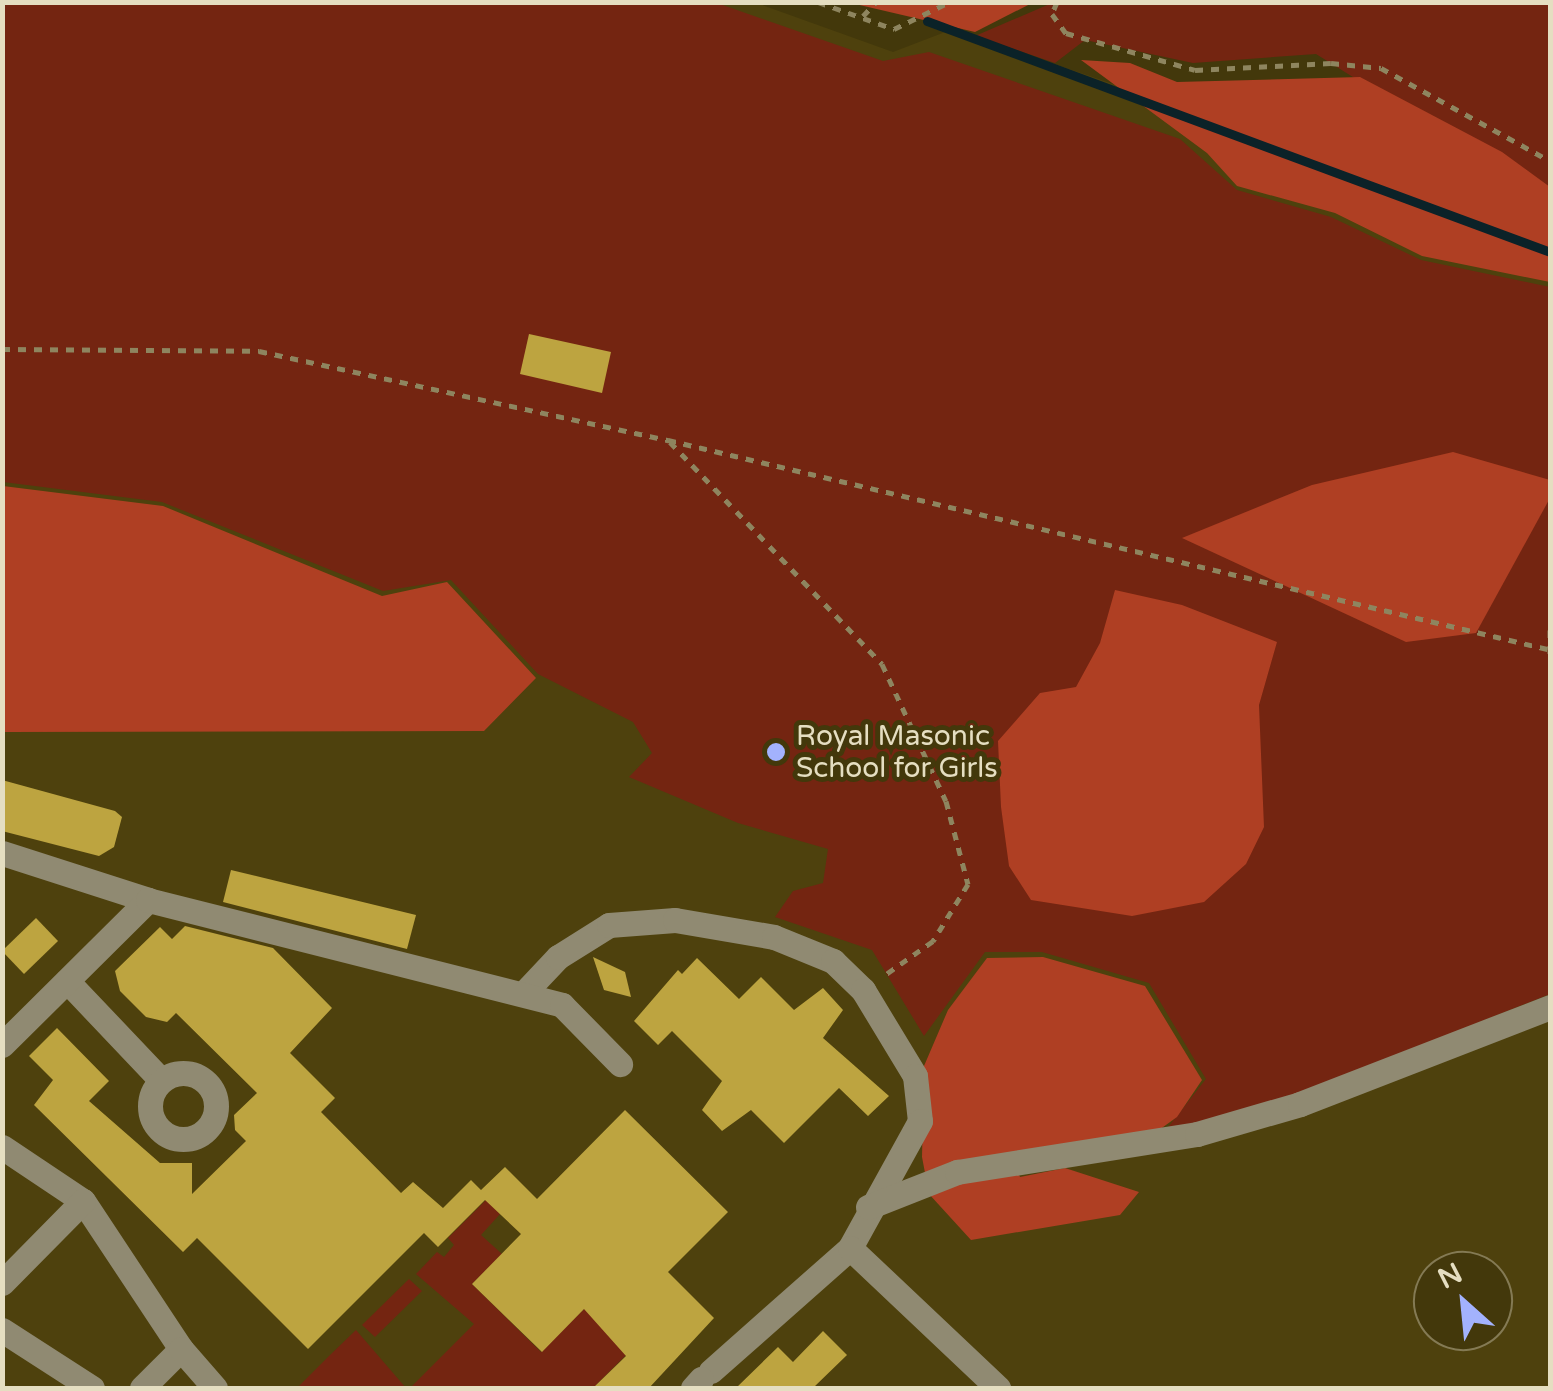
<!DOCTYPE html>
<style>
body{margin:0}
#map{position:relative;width:1553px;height:1391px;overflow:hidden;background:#43380b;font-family:"Varela Round",sans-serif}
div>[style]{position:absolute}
.built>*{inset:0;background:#4e410d}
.green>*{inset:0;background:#742511}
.forest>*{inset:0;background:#af3f23}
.stream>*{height:9px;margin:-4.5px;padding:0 4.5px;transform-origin:4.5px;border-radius:4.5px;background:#0b2228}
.building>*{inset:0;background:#bda440}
.path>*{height:5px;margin-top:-2.5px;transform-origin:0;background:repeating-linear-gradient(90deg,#8e855f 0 8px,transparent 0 16px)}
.minor>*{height:25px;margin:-12.5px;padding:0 12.5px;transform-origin:12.5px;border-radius:12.5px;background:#908a72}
.minor>.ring{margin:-12.5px;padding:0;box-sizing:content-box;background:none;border:25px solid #908a72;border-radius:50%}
.dots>*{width:28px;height:28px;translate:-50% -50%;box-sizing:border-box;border:5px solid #43380b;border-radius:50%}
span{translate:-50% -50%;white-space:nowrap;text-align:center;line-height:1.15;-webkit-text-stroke:10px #43380b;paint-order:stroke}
.poi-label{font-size:28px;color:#e5dec1}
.left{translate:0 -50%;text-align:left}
.frame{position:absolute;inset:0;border:5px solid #e5dec1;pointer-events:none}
.north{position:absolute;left:1413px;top:1251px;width:100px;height:100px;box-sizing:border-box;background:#43380b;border:2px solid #847a54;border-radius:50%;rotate:333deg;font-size:28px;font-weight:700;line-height:40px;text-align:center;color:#e5dec1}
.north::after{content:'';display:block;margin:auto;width:35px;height:45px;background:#a3b2fd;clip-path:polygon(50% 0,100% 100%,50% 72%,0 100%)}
</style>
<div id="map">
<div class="built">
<div style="clip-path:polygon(evenodd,754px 2px,893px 52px,953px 29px,1550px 234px,1550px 1388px,3px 1388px,3px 3px,754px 2px,1433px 1271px,1493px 1271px,1493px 1331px,1433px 1331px,1433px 1271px)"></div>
</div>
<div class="green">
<div style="clip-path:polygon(714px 2px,883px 61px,929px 52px,1180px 139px,1237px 190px,1331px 217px,1421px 260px,1550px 287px,1550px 994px,1275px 1104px,1165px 1131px,1206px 1079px,1149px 983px,1042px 952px,985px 952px,924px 1036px,872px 950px,775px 917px,793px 891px,823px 883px,828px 849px,738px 823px,629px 777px,652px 753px,633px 722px,538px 674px,451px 580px,383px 591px,162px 502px,3px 482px,3px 3px)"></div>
<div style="clip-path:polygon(1052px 3px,1550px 3px,1550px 200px,1316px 54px,1193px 63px,1085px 40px,1055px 63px,975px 36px)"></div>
<div style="clip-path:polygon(486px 1200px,500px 1214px,481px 1235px,502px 1254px,472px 1284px,541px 1352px,608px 1285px,635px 1346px,593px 1388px,410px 1388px,474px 1324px,416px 1274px,437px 1252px,444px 1257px,454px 1245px,448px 1238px)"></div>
<div style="clip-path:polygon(409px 1279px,422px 1291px,375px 1337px,362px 1325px)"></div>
<div style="clip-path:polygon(356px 1330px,406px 1388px,297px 1388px,330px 1355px)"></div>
</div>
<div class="forest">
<div style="clip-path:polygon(851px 3px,1032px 3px,975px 32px)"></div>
<div style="clip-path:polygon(1081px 60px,1130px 63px,1177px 82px,1360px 77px,1502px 152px,1550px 187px,1550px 282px,1422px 256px,1335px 213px,1237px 186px,1207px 153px)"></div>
<div style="clip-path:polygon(1453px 452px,1550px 480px,1550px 498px,1476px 633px,1406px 642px,1182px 538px,1312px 485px)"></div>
<div style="clip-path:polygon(3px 486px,163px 506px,382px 596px,447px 582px,536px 678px,484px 731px,3px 732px)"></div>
<div style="clip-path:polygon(1115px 590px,1182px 605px,1277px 642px,1259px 705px,1264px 827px,1246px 864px,1204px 902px,1132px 916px,1031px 900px,1009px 866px,1001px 807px,998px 741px,1040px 693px,1076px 687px,1100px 643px)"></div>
<div style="clip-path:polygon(1043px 957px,1145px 986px,1202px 1080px,1177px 1117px,1141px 1143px,1011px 1154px,1020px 1177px,1065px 1168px,1139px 1192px,1120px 1215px,971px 1240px,929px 1194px,922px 1157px,924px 1066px,948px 1010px,987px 958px)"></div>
</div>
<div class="stream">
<div style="left:927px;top:21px;width:664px;rotate:20.34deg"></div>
</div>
<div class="building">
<div style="clip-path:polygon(529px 334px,611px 352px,602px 393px,520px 374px)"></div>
<div style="clip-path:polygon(2px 780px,115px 811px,122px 817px,114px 847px,99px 856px,2px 831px)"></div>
<div style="clip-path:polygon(231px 870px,416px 915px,407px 949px,223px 902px)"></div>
<div style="clip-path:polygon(36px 918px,58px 941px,24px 974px,2px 951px)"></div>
<div style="clip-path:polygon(185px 926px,273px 948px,332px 1008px,290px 1053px,335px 1098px,321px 1112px,401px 1193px,413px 1182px,443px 1208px,471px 1180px,481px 1190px,505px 1167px,537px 1199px,625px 1110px,728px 1212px,668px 1272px,714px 1318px,649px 1388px,593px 1388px,626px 1356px,584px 1309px,542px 1352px,472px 1284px,521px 1234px,485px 1200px,438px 1247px,424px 1233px,308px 1349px,197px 1238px,183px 1252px,34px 1105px,53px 1080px,29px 1056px,57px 1028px,109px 1081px,89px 1101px,160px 1163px,192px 1163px,192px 1194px,246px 1141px,235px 1130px,234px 1115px,257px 1093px,176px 1013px,167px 1022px,146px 1017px,120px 991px,115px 971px,160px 927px,172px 939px)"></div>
<div style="clip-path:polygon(593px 957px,625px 972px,631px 997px,604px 990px)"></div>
<div style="clip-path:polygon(697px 958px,739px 999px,761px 977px,794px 1010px,823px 988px,843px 1010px,823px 1038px,889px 1096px,868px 1116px,839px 1088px,784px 1143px,751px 1110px,722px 1131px,702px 1110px,722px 1081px,672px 1031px,658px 1045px,634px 1021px,678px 970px,682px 974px)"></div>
<div style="clip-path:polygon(823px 1331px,847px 1355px,813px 1388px,736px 1388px,778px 1347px,793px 1362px)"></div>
</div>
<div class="path">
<div style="left:818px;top:2px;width:81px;rotate:19.6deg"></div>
<div style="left:894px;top:29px;width:61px;rotate:-26.1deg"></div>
<div style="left:1057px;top:2px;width:13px;rotate:113deg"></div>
<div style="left:1052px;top:14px;width:24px;rotate:54deg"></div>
<div style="left:1066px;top:33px;width:134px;rotate:16deg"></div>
<div style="left:1195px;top:70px;width:136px;rotate:-2.9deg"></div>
<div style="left:1331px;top:63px;width:50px;rotate:5.7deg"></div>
<div style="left:1381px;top:68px;width:193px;rotate:28.8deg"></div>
<div style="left:863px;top:16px;width:19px;rotate:-47deg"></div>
<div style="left:2px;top:349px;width:257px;rotate:0.4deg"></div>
<div style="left:259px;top:351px;width:419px;rotate:12.3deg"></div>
<div style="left:668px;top:440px;width:904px;rotate:13.37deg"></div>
<div style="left:670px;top:442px;width:307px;rotate:46.3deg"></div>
<div style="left:882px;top:664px;width:151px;rotate:65deg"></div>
<div style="left:946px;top:801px;width:86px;rotate:75.2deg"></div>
<div style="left:968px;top:884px;width:67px;rotate:121.6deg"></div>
<div style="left:933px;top:941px;width:62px;rotate:144.8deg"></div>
<div style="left:1550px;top:630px;width:25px;rotate:90deg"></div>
</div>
<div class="minor">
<div style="left:2px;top:853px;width:153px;rotate:17.8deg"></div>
<div style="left:67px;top:981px;width:137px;rotate:46.5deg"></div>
<div style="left:523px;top:994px;width:51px;rotate:-46.6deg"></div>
<div style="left:558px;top:957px;width:60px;rotate:-32.1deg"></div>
<div style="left:609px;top:925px;width:66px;rotate:-4.3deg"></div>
<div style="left:675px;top:920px;width:100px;rotate:9.7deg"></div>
<div style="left:774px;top:937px;width:64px;rotate:22.1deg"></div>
<div style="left:833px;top:961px;width:42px;rotate:44deg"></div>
<div style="left:863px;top:990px;width:100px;rotate:58.8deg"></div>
<div style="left:915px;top:1076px;width:45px;rotate:83.7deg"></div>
<div style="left:920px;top:1121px;width:145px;rotate:118.9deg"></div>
<div style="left:850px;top:1248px;width:186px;rotate:138.5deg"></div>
<div style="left:2px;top:1045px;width:206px;rotate:-44.8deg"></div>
<div style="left:148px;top:900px;width:427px;rotate:14.2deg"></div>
<div style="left:562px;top:1005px;width:83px;rotate:45.5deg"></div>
<div class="ring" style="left:150px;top:1073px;width:41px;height:41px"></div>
<div style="left:2px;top:1147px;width:97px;rotate:33.7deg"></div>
<div style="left:83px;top:1201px;width:178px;rotate:56.5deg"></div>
<div style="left:181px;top:1349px;width:55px;rotate:135deg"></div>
<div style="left:868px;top:1207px;width:96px;rotate:-21.5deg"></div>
<div style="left:957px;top:1172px;width:243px;rotate:-9deg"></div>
<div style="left:1197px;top:1134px;width:107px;rotate:-16.2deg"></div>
<div style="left:1300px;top:1104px;width:268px;rotate:-21.2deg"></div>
<div style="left:850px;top:1248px;width:204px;rotate:43.4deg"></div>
<div style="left:2px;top:1283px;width:115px;rotate:-45.4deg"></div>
<div style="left:2px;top:1330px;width:107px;rotate:32.8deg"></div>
<div style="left:181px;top:1349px;width:52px;rotate:48.9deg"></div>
<div style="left:693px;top:1388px;width:12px;rotate:-48deg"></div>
</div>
<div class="dots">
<div style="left:776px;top:752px;background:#a3b2fd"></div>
</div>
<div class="poi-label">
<span class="left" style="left:796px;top:752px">Royal Masonic<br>School for Girls</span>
</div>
<div class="frame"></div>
<div class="north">N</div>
</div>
